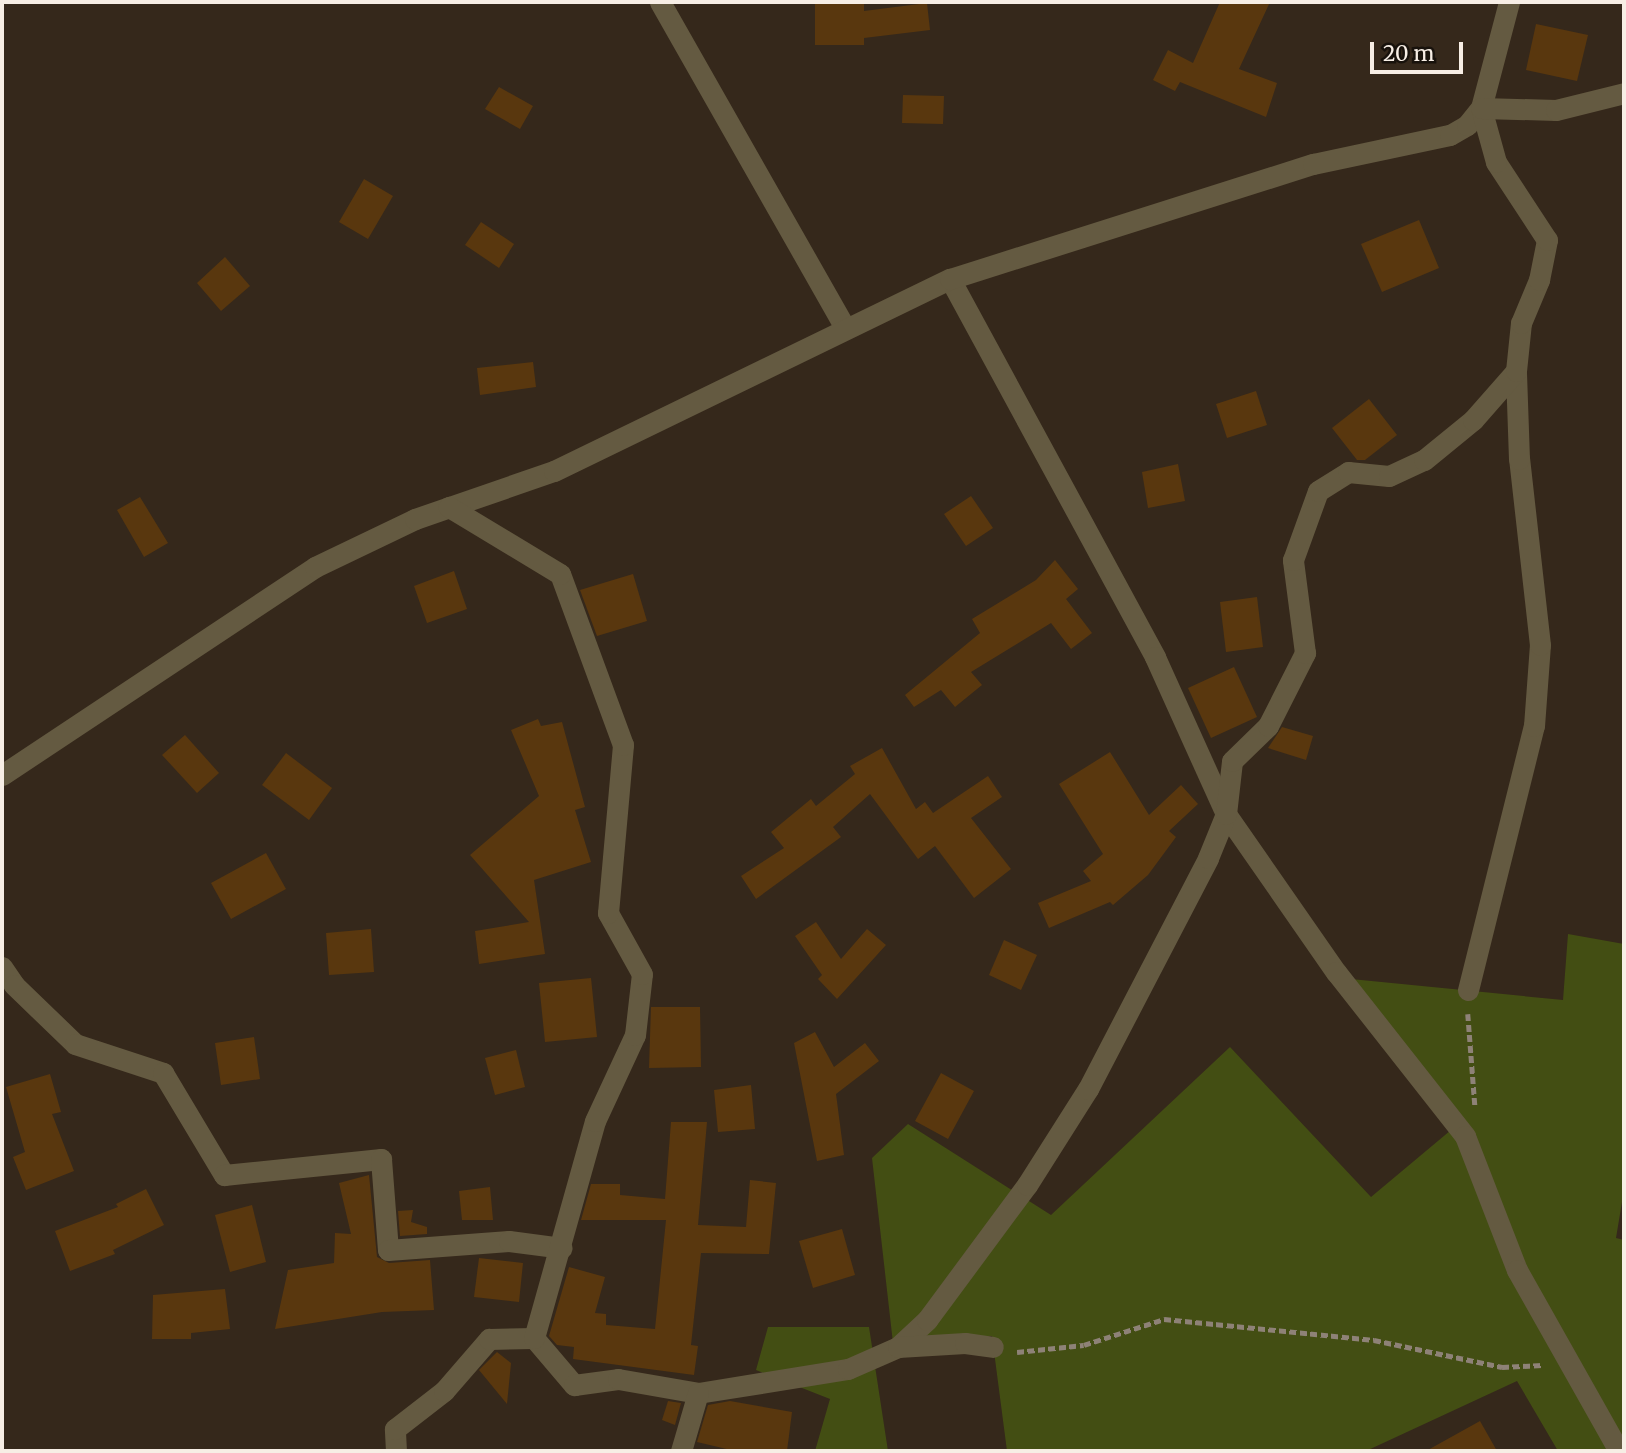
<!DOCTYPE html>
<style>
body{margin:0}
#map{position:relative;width:1626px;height:1453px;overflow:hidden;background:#35281b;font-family:Merriweather,serif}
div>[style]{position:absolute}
.green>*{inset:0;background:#434e13}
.building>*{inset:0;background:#59370e}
.path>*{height:4.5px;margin-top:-2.25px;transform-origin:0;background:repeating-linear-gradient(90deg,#8e8277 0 7px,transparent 0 10.5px)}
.minor>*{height:21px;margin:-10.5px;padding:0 10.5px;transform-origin:10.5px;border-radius:10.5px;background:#645a41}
span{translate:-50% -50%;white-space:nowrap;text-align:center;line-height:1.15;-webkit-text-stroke:6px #18120c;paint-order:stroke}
.frame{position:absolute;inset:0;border:4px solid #f7eee5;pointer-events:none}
.scale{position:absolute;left:1370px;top:42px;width:93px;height:32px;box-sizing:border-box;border:4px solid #f7eee5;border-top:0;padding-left:9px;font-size:21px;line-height:24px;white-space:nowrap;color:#f7eee5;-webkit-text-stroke:5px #18120c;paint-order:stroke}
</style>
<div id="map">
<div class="green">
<div style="clip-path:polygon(1568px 934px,1624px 944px,1624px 1190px,1616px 1238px,1624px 1240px,1624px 1451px,1558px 1451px,1517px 1381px,1366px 1451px,1007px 1451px,992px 1336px,893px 1343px,872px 1158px,908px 1124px,1051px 1215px,1230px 1047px,1371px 1197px,1463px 1120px,1351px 979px,1563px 1000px)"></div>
<div style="clip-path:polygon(768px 1327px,869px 1327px,888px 1451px,815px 1451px,830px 1399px,756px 1370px)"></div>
</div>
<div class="building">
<div style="clip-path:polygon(815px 2px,864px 2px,864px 11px,927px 3px,930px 30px,864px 38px,864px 45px,815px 45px)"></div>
<div style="clip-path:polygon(1220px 2px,1270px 2px,1239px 69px,1277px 83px,1266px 117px,1180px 82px,1175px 91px,1153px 80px,1168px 50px,1193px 63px)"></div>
<div style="clip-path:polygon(1536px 24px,1588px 35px,1577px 81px,1526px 70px)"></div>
<div style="clip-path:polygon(499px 87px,533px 106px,520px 129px,485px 109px)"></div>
<div style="clip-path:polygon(903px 95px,944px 96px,943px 124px,902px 123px)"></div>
<div style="clip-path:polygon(364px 179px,393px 196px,368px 239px,339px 222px)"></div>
<div style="clip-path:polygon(1419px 220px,1439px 268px,1382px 292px,1361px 244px)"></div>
<div style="clip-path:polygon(481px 222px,514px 244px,499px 268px,465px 245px)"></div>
<div style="clip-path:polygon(225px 257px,250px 286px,221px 311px,197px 283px)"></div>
<div style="clip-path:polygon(533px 362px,536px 387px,480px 395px,477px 368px)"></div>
<div style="clip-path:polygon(1256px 391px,1267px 425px,1227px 438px,1216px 404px)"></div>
<div style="clip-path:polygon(1369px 399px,1397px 435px,1365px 460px,1357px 460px,1332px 428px)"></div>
<div style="clip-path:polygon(1178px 464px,1185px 501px,1148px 508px,1142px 472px)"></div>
<div style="clip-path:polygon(971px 496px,993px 528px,966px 546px,944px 514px)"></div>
<div style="clip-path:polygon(140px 497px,168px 543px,144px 557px,117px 510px)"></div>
<div style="clip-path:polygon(1055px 560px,1078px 589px,1066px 599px,1092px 633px,1071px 649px,1051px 623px,971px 672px,982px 685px,955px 707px,941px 690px,914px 707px,905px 695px,980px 633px,972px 619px,1036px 580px)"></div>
<div style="clip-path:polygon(454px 571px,467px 609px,427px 623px,414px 586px)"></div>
<div style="clip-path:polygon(633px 574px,647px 621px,597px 636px,580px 590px)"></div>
<div style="clip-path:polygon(1257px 597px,1263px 647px,1226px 652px,1220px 602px)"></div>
<div style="clip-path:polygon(1234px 667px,1257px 717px,1211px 738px,1188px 688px)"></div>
<div style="clip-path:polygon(538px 719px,541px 726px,562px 722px,585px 807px,575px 810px,591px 862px,534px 880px,545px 954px,479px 964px,475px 931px,529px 922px,470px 855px,539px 796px,511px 730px)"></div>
<div style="clip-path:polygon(1282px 727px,1313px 736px,1306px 760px,1268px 748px)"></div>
<div style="clip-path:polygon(185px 735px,219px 773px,197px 793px,162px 755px)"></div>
<div style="clip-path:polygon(882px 748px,916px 809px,925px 802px,933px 813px,988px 776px,1002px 797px,971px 818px,1011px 869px,974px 898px,935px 846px,918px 859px,870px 794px,833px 827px,841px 837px,756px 899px,741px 876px,784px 848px,771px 832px,811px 799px,816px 806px,855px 774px,850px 766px)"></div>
<div style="clip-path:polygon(1110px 752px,1149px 815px,1181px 785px,1198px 804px,1169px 831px,1176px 837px,1148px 875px,1113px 905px,1110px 902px,1049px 928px,1038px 903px,1091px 881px,1083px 871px,1103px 854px,1059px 784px)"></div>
<div style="clip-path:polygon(286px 753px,332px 788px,309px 820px,262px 785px)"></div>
<div style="clip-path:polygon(266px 853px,286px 889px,231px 919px,211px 883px)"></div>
<div style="clip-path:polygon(816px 922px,841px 959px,867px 929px,886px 945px,837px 999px,818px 979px,822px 975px,795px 936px)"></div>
<div style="clip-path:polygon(371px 929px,374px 972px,329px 975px,326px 933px)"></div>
<div style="clip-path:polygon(1004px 940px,1037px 955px,1021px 990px,989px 975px)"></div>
<div style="clip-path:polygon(591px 978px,597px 1037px,545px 1042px,539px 983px)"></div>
<div style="clip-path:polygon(651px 1007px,700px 1007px,701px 1067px,649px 1068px)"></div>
<div style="clip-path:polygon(815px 1032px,834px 1067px,865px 1043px,879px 1061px,836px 1094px,844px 1155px,817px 1161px,794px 1043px)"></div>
<div style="clip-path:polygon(254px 1037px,260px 1079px,221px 1085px,215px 1043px)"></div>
<div style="clip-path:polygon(516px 1050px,525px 1087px,495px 1095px,485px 1058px)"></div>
<div style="clip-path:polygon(941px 1073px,974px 1091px,948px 1139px,915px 1121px)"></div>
<div style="clip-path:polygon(50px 1074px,61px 1112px,52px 1114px,74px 1171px,26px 1190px,13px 1157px,25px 1152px,6px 1087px)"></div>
<div style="clip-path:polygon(751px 1085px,755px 1129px,718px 1132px,714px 1090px)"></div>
<div style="clip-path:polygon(671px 1122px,707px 1122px,698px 1225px,746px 1227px,750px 1180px,776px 1183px,769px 1254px,701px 1253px,691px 1345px,698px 1346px,694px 1375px,573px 1359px,574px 1347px,557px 1345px,549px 1336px,569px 1267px,605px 1277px,595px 1313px,606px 1314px,606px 1325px,655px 1329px,666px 1220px,581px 1220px,591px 1184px,620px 1184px,620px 1195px,665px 1199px)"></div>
<div style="clip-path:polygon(369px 1175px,377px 1257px,389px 1263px,430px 1260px,434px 1310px,382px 1312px,275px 1329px,288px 1270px,334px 1263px,335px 1233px,351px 1234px,339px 1183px)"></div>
<div style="clip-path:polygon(490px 1187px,493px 1220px,462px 1220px,459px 1191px)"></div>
<div style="clip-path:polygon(146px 1189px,164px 1225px,113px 1250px,115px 1254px,70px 1271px,55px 1231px,118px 1207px,116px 1204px)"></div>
<div style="clip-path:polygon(252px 1205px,266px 1262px,230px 1272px,215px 1215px)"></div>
<div style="clip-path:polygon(413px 1210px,411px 1222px,427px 1227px,427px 1234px,400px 1236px,398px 1211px)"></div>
<div style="clip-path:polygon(842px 1229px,855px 1275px,813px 1288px,799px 1241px)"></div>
<div style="clip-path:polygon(479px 1258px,523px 1263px,519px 1302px,474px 1297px)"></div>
<div style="clip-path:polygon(225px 1289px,230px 1329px,191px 1333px,191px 1339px,152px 1339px,153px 1295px)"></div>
<div style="clip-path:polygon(497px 1352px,511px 1363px,507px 1404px,479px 1370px)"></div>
<div style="clip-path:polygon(668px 1401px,681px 1403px,675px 1425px,662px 1420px)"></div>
<div style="clip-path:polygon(730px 1401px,792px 1412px,787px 1451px,735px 1451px,697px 1442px,708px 1405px)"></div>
<div style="clip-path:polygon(1480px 1421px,1497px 1451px,1426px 1451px)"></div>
</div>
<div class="path">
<div style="left:1468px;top:1014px;width:92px;rotate:85.6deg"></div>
<div style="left:1017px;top:1352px;width:67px;rotate:-6deg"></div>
<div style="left:1084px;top:1345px;width:84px;rotate:-18deg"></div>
<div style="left:1164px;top:1319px;width:211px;rotate:5.7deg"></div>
<div style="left:1374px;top:1340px;width:131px;rotate:11.9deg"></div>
<div style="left:1502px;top:1367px;width:40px;rotate:-2.9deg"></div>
</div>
<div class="minor">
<div style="left:660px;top:2px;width:374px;rotate:60.4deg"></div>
<div style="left:950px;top:279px;width:430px;rotate:61.5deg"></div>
<div style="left:1155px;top:657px;width:172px;rotate:65.7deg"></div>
<div style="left:1226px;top:814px;width:193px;rotate:55.2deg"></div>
<div style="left:1336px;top:972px;width:209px;rotate:51.8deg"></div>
<div style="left:1465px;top:1136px;width:144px;rotate:68.8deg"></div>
<div style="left:1517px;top:1270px;width:208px;rotate:60.6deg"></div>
<div style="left:2px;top:775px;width:376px;rotate:-33.6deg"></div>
<div style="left:315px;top:567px;width:111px;rotate:-25.6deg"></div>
<div style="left:415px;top:519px;width:147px;rotate:-19.1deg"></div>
<div style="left:554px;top:471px;width:440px;rotate:-25.9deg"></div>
<div style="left:950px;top:279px;width:381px;rotate:-17.6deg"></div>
<div style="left:1313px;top:164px;width:140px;rotate:-12deg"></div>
<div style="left:1450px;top:135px;width:20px;rotate:-30deg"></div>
<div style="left:1467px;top:125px;width:22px;rotate:-51deg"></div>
<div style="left:1481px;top:108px;width:110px;rotate:-75.2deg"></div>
<div style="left:2px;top:967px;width:22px;rotate:56deg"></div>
<div style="left:14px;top:985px;width:85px;rotate:44deg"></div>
<div style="left:75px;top:1044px;width:93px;rotate:18.2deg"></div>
<div style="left:163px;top:1073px;width:119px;rotate:59.1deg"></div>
<div style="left:224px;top:1175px;width:158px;rotate:-5.8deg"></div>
<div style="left:381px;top:1159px;width:91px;rotate:85.6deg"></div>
<div style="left:388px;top:1250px;width:121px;rotate:-4.3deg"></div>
<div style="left:509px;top:1241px;width:53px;rotate:7.5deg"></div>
<div style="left:1468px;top:990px;width:272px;rotate:-76deg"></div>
<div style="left:1534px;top:726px;width:81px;rotate:-85.8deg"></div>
<div style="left:1540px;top:645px;width:187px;rotate:-96.4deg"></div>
<div style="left:1519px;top:459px;width:88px;rotate:-92deg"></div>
<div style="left:534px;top:1338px;width:62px;rotate:49.6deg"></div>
<div style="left:574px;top:1385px;width:44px;rotate:-7.8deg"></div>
<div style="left:618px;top:1379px;width:81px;rotate:9.9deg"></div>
<div style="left:698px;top:1393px;width:152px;rotate:-9.1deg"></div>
<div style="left:848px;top:1369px;width:55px;rotate:-23.7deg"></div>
<div style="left:898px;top:1347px;width:40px;rotate:-43deg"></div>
<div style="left:927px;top:1320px;width:168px;rotate:-53.5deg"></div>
<div style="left:1027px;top:1185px;width:114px;rotate:-57.6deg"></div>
<div style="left:1088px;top:1089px;width:260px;rotate:-62.5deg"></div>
<div style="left:1208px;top:858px;width:48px;rotate:-67.8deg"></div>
<div style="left:1226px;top:814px;width:53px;rotate:-83.5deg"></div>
<div style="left:1232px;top:761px;width:50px;rotate:-44.2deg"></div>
<div style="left:1268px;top:726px;width:82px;rotate:-63.1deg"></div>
<div style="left:1305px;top:653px;width:94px;rotate:-97.4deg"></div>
<div style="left:1293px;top:560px;width:73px;rotate:-70.1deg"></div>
<div style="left:1318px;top:491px;width:36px;rotate:-32deg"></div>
<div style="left:1348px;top:472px;width:41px;rotate:5.6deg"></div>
<div style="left:1389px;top:476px;width:38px;rotate:-25deg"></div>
<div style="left:1424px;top:460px;width:63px;rotate:-39.2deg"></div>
<div style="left:1473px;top:420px;width:65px;rotate:-48.7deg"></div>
<div style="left:1516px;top:371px;width:48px;rotate:-84.1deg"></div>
<div style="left:1521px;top:323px;width:47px;rotate:-67.3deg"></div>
<div style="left:1539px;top:280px;width:41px;rotate:-78.7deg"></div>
<div style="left:1547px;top:240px;width:93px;rotate:-123.2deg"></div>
<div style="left:1496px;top:162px;width:56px;rotate:-105.5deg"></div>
<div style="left:1481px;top:108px;width:75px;rotate:1.5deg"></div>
<div style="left:1556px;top:110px;width:70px;rotate:-14deg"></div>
<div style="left:898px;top:1347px;width:67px;rotate:-3.4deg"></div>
<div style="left:965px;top:1343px;width:28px;rotate:8deg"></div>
<div style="left:396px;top:1451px;width:22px;rotate:-93deg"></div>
<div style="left:395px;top:1429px;width:62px;rotate:-37.8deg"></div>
<div style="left:444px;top:1391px;width:69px;rotate:-49.1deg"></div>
<div style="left:489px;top:1339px;width:45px;rotate:-1.3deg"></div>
<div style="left:534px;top:1338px;width:225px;rotate:-74.3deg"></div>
<div style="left:595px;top:1121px;width:95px;rotate:-65.1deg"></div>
<div style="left:635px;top:1035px;width:61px;rotate:-83.5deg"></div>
<div style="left:642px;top:974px;width:70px;rotate:-119.1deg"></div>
<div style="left:608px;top:913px;width:169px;rotate:-84.9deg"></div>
<div style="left:623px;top:745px;width:182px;rotate:-110.2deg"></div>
<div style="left:560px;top:574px;width:130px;rotate:-148.9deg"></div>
<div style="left:681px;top:1451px;width:60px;rotate:-73.7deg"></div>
</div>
<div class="frame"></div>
<div class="scale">20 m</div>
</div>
